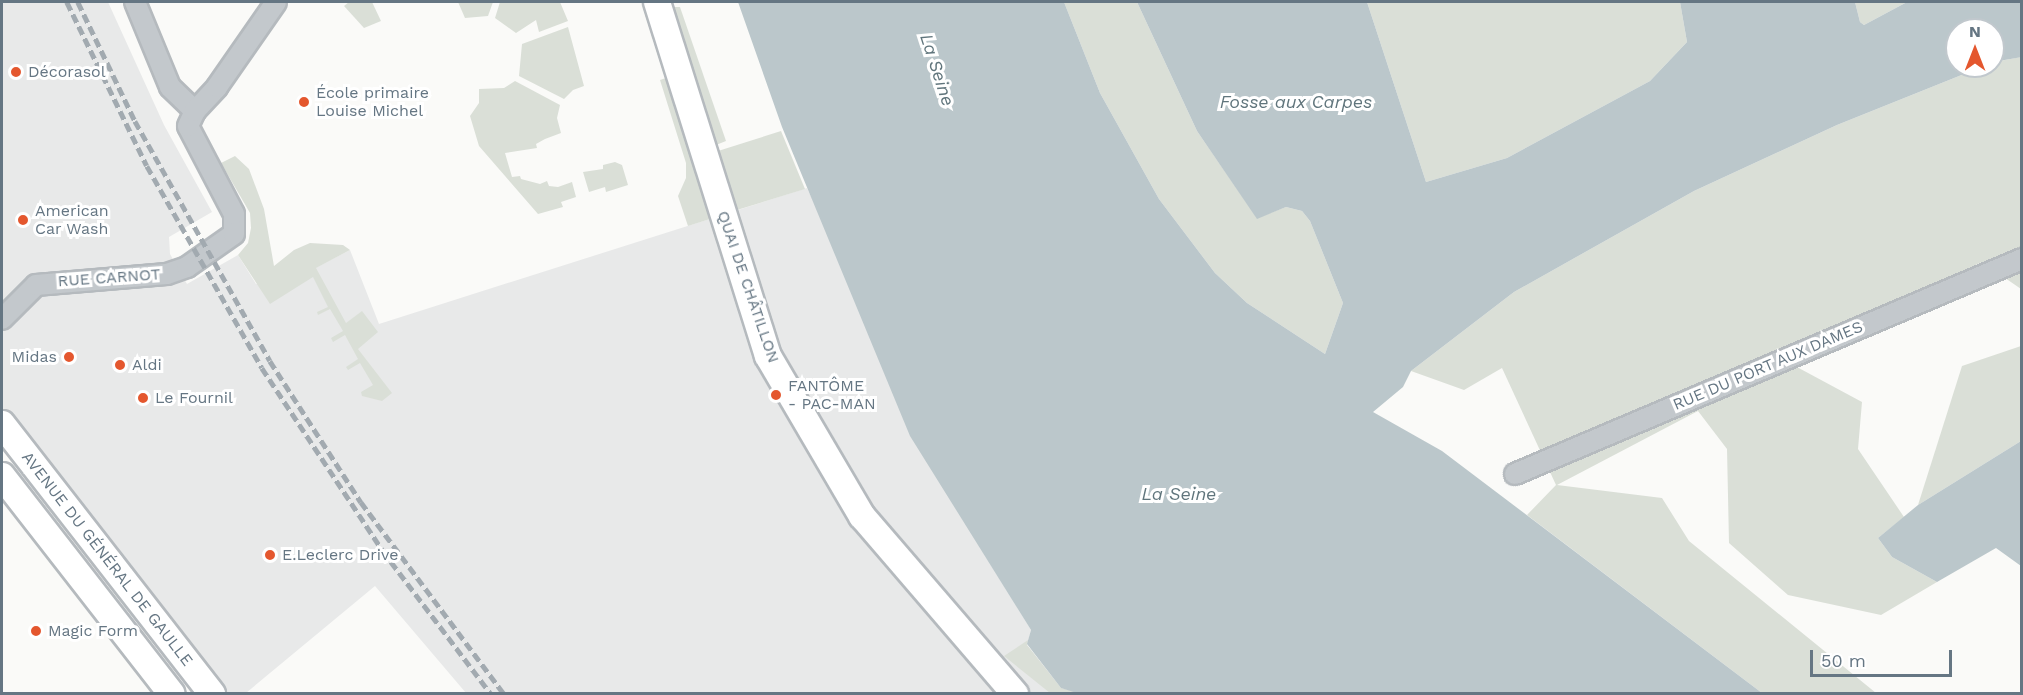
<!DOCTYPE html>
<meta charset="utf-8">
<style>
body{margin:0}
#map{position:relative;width:2023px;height:695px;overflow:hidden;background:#fafaf8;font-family:"Work Sans",sans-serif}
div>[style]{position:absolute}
.built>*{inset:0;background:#e8e9e9}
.green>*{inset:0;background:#dadfd7}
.water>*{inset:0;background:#bbc7cb}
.roads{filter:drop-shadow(2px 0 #b5babe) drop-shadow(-2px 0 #b5babe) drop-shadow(0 2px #b5babe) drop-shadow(0 -2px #b5babe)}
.minor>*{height:20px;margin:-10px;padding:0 10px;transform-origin:10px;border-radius:10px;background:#c3c8cc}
.major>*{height:26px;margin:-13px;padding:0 13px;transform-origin:13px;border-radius:13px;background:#fff}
.rail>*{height:4.5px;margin-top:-2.25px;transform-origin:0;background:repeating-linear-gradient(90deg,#a2aab0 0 9px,transparent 0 13.5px)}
.dots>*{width:16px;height:16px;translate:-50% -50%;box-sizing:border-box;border:3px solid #fff;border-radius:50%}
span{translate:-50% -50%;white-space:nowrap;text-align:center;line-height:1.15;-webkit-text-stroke:6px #fff;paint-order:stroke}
.poi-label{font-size:16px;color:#657683}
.left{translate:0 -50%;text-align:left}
.right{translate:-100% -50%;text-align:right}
.street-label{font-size:16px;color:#657683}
.water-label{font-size:18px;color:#60757c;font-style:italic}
.frame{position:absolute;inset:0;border:3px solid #657683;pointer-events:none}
.north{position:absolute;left:1945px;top:18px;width:60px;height:60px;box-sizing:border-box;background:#fff;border:2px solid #c1c8cd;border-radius:50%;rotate:0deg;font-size:16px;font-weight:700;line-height:24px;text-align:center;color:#657683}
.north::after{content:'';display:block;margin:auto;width:21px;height:27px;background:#e4572e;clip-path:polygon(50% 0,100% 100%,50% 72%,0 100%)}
.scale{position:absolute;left:1810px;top:650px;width:142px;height:27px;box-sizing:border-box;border:3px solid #657683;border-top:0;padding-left:8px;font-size:18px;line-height:21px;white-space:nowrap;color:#657683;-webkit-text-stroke:4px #fff;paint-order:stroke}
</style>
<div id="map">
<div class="built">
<div style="clip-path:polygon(2px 2px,108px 2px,164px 125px,212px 212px,169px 237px,170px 254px,187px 284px,238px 255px,256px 284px,315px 268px,350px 250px,379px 324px,807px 188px,976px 541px,1031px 630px,1027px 645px,1061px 688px,1080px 693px,466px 693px,375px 586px,246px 693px,212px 693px,2px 424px)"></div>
</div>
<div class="green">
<div style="clip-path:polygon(349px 2px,372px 2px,381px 21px,364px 28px,344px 6px)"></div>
<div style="clip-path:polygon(458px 2px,493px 2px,488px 16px,465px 18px)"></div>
<div style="clip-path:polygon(500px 2px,560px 2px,568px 21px,539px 32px,536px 20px,516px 33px,495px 18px)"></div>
<div style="clip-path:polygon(1064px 2px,1137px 2px,1197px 131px,1257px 218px,1286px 207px,1302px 211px,1310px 221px,1343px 303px,1325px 354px,1247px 303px,1215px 273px,1159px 199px,1100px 93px)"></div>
<div style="clip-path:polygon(1367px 2px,1680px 2px,1687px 42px,1650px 81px,1507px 158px,1426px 182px)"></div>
<div style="clip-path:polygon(1855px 2px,1907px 2px,1864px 25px,1860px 22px)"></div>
<div style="clip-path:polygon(672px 7px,680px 7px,726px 141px,716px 145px)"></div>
<div style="clip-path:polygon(568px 27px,584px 86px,573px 90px,564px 99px,519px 76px,522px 44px)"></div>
<div style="clip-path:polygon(2021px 57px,2021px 289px,1982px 262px,1782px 359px,1862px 402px,1858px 449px,1904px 517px,1878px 538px,1892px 557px,1937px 582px,1881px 615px,1788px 595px,1729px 543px,1727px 449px,1698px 411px,1557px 485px,1662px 498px,1689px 541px,1876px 693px,1762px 693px,1527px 515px,1556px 485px,1502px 368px,1464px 390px,1411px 371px,1514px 292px,1694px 191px,1837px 125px,1984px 66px,1993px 66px,1994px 62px)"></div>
<div style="clip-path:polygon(666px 78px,710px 219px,688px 226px,678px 196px,686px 178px,686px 163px,660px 80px)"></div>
<div style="clip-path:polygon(515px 81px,560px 105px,557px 118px,561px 133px,545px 139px,536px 144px,537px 148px,505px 153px,512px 177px,520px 176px,521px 179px,540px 184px,547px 181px,549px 186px,558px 187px,572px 182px,576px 197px,561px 202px,563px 207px,538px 214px,479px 146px,470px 116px,479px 103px,479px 89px,504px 88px)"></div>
<div style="clip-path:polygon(781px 131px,805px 189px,737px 210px,718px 151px)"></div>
<div style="clip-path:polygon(235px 156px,249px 169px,264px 209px,274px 266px,294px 250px,310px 243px,343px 245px,350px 250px,316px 268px,346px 323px,362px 311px,378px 332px,358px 349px,392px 393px,382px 401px,362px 396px,361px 392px,373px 385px,360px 363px,348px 370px,346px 367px,358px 359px,345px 335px,333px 342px,331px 338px,343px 331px,330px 309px,318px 315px,317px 312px,328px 307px,313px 277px,270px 304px,238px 255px,248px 243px,251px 228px,250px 213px,221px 163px)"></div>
<div style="clip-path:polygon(615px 162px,622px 165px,628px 185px,606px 192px,605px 187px,589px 192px,583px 172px,603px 169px,603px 165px)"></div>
<div style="clip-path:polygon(2021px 346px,2021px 441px,1918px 505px,1962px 366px)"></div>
<div style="clip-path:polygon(1028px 640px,1027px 645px,1061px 688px,1080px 693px,1050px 693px,1004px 656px)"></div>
</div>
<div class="water">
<div style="clip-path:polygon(738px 2px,1064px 2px,1100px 93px,1159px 199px,1215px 273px,1247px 303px,1325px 354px,1343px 303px,1310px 221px,1302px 211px,1286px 207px,1257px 219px,1197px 131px,1137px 2px,1367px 2px,1426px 182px,1507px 158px,1650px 81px,1687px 42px,1680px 2px,1855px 2px,1860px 22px,1864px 25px,1907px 2px,2021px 2px,2022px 57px,1993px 62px,1993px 30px,1957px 30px,1957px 66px,1984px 66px,1837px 125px,1694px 191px,1514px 292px,1411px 371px,1403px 387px,1373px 412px,1442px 451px,1762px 693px,1080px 694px,1061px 688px,1027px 644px,1031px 630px,910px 436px,782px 127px)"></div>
<div style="clip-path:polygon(2021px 441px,2021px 566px,1996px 548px,1937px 582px,1892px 557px,1878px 538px,1918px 505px)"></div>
</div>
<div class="roads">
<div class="minor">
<div style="left:135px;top:2px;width:92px;rotate:67.6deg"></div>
<div style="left:170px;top:87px;width:35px;rotate:44deg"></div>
<div style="left:2px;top:319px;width:48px;rotate:-45deg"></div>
<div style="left:36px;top:285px;width:131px;rotate:-4.8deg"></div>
<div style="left:167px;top:274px;width:21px;rotate:-19deg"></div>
<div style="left:187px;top:267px;width:57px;rotate:-35.1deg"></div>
<div style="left:234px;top:234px;width:20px;rotate:-90deg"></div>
<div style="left:234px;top:214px;width:99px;rotate:-117.6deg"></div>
<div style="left:188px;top:126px;width:17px;rotate:-65deg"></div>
<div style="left:195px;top:111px;width:33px;rotate:-47deg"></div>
<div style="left:217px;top:87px;width:103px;rotate:-55.2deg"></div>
<div style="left:1515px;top:474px;width:551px;rotate:-22.98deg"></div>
</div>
<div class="major">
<div style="left:657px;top:2px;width:371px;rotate:72.6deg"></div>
<div style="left:768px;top:356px;width:186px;rotate:59.6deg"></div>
<div style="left:862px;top:516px;width:235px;rotate:49.3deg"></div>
<div style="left:2px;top:424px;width:342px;rotate:52.1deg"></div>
<div style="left:2px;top:476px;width:276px;rotate:52.1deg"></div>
</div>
</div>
<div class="rail">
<div style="left:67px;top:2px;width:182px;rotate:64deg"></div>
<div style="left:147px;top:166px;width:232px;rotate:60.3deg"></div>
<div style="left:262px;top:368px;width:219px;rotate:56.5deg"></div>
<div style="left:383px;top:551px;width:179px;rotate:52.9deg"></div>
<div style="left:78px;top:2px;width:132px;rotate:64.4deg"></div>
<div style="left:135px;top:121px;width:275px;rotate:60.6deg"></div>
<div style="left:270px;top:361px;width:168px;rotate:57.2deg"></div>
<div style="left:361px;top:502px;width:239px;rotate:53.3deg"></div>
</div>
<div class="dots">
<div style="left:16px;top:72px;background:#e4572e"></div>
<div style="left:304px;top:102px;background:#e4572e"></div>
<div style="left:23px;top:220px;background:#e4572e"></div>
<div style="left:69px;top:357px;background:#e4572e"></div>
<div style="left:120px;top:365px;background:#e4572e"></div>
<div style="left:776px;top:395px;background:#e4572e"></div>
<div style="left:143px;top:398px;background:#e4572e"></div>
<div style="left:270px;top:555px;background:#e4572e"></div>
<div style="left:36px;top:631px;background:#e4572e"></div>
</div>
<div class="poi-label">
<span class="left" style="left:28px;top:72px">Décorasol</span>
<span class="left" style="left:316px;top:102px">École primaire<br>Louise Michel</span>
<span class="left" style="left:35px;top:220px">American<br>Car Wash</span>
<span class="right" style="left:57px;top:357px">Midas</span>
<span class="left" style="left:132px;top:365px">Aldi</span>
<span class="left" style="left:788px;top:395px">FANTÔME<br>- PAC-MAN</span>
<span class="left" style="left:155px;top:398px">Le Fournil</span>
<span class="left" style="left:282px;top:555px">E.Leclerc Drive</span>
<span class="left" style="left:48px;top:631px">Magic Form</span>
</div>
<div class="street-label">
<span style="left:109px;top:278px;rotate:-4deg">RUE CARNOT</span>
<span style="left:748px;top:287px;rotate:71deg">QUAI DE CHÂTILLON</span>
<span style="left:1768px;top:366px;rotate:-23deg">RUE DU PORT AUX DAMES</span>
<span style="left:107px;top:559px;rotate:52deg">AVENUE DU GÉNÉRAL DE GAULLE</span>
</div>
<div class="water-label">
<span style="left:937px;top:70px;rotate:72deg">La Seine</span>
<span style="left:1296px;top:102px">Fosse aux Carpes</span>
<span style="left:1179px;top:494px">La Seine</span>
</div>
<div class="frame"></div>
<div class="north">N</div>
<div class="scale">50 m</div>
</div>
